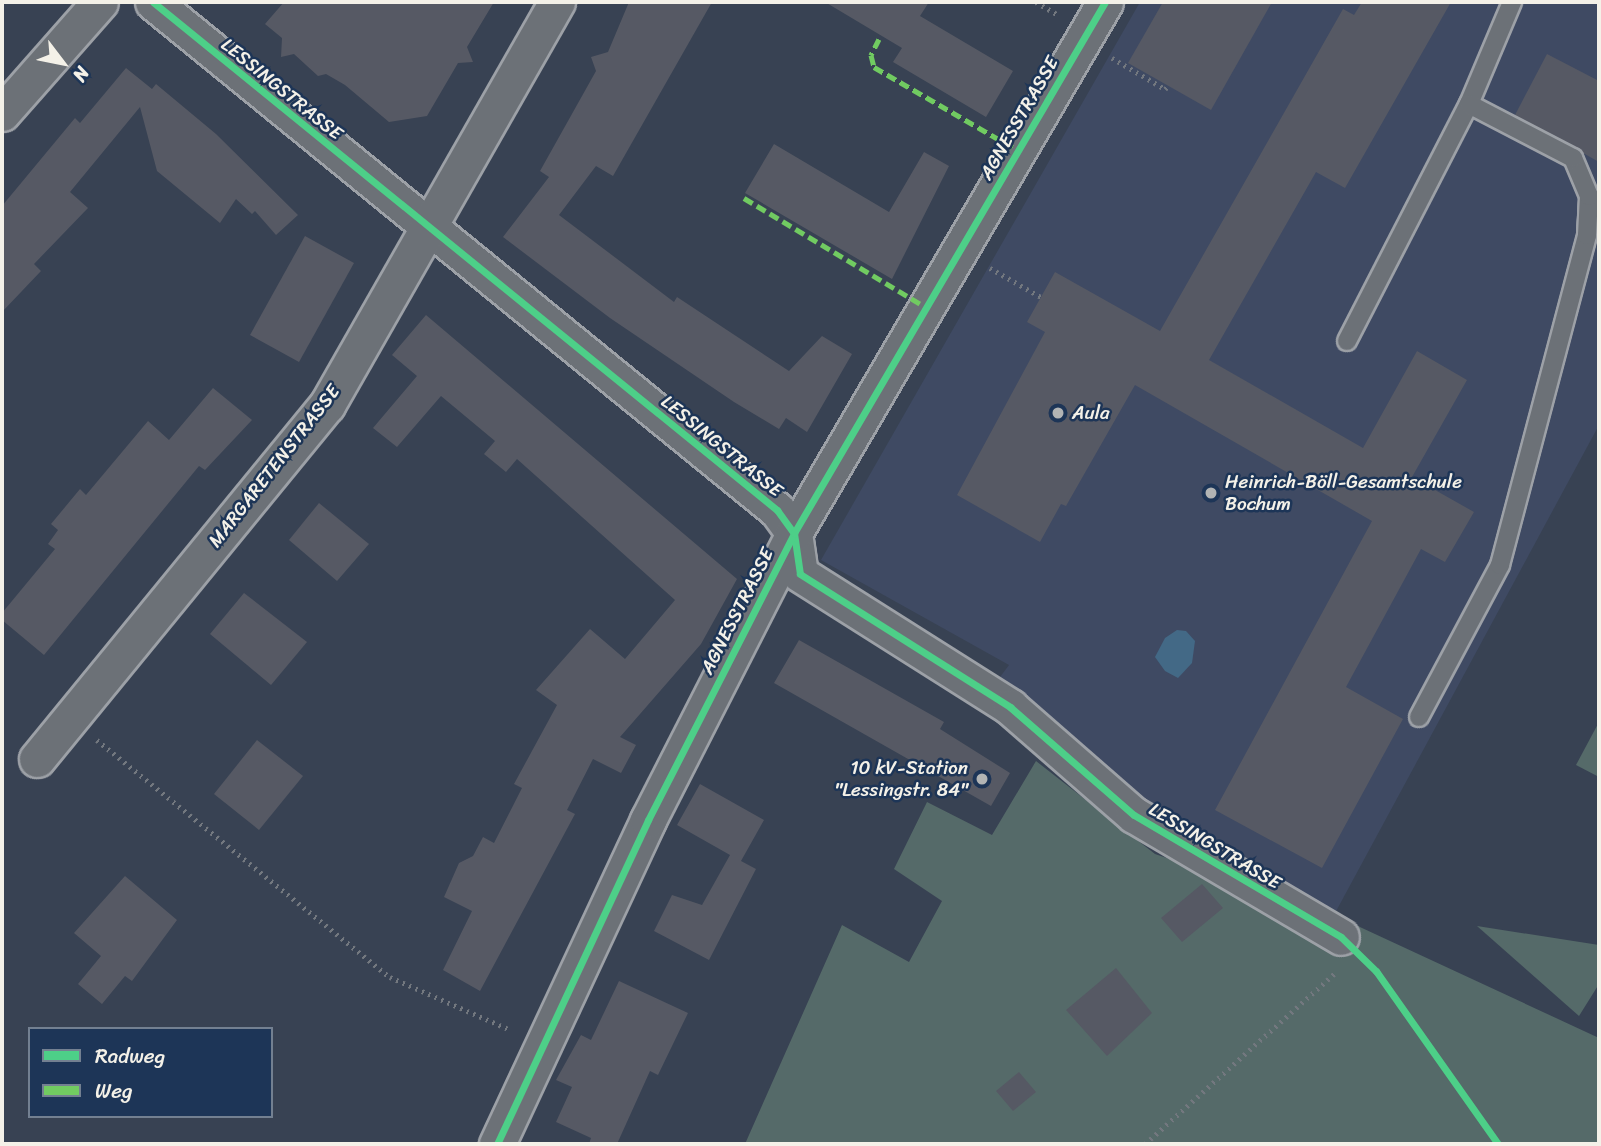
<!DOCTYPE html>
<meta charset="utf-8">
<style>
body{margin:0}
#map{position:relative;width:1601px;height:1146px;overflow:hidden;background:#384253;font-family:Sriracha,sans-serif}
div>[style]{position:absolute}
.built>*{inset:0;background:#3f4a63}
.green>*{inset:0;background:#556a69}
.water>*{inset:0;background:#436986}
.building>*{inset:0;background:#565964}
.path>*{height:4.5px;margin-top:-2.25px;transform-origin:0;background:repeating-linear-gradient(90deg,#73787f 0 2px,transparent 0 7px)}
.roads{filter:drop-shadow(2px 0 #9da1a7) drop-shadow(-2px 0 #9da1a7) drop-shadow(0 2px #9da1a7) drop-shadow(0 -2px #9da1a7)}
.lane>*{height:18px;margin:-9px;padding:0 9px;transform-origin:9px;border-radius:9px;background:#6c7177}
.street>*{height:35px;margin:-17.5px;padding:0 17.5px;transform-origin:17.5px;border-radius:17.5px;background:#6c7177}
.quiet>*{height:5px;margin-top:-2.5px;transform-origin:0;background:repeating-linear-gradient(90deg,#71cb61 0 10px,transparent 0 15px)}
.cycleway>*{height:7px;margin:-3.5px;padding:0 3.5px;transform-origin:3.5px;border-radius:3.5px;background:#4dcf88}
.dots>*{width:19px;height:19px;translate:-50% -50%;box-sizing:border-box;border:4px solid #1d3557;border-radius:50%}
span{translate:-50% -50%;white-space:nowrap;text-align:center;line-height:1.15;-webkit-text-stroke:5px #1d3557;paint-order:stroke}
.street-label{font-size:19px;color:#f4f1e8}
.poi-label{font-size:19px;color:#f4f1e8}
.left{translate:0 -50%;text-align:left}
.right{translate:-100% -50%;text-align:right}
.frame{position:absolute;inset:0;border:4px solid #f4f1e8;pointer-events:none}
.legend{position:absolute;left:28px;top:1027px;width:245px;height:91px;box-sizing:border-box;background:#1d3557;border:2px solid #738091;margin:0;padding:9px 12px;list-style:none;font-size:21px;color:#f4f1e8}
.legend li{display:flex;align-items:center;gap:14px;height:35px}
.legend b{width:35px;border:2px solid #738091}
.north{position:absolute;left:28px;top:28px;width:70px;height:70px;-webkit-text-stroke:5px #1d3557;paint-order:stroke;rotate:122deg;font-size:19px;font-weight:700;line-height:28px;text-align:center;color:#f4f1e8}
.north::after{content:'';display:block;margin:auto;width:24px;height:32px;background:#f4f1e8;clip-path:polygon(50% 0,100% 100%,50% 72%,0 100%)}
</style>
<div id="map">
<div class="built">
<div style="clip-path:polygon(1140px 2px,1599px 2px,1599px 425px,1334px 915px,1150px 818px,1056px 722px,1000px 677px,1009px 665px,821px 560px)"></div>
</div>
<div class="green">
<div style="clip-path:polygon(1599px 722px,1599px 777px,1576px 765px)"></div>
<div style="clip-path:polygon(1036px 761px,1155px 854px,1334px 915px,1599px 1038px,1599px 1144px,745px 1144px,842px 925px,909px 962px,942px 901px,894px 869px,927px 802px,992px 835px)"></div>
<div style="clip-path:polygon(1477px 926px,1599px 945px,1599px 984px,1579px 1016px)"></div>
</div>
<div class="water">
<div style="clip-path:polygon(1177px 630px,1186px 631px,1195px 641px,1192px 663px,1178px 678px,1165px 671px,1155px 657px,1165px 638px)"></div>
</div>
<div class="building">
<div style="clip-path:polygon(284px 2px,494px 2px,467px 47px,473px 62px,458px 63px,427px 116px,389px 122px,345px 85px,326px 74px,318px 76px,294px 54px,281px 57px,282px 38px,265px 24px)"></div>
<div style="clip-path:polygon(629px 2px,712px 2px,613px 176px,596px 166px,559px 215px,674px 302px,677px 297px,789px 371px,822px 336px,852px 354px,807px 432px,786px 418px,779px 429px,734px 402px,610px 318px,503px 237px,549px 177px,540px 171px,596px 71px,591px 57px,608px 52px)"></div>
<div style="clip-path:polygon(825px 2px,929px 2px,920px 16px,1013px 71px,986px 117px,893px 62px,902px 48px)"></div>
<div style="clip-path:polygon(1163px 2px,1272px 2px,1211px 110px,1128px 63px)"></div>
<div style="clip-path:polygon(1362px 2px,1451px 2px,1345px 188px,1316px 172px,1209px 360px,1363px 448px,1417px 351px,1467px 380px,1412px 477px,1474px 512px,1445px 562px,1421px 549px,1346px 687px,1403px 719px,1322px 868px,1215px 810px,1372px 521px,1135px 385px,1066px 506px,1061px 504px,1040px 542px,957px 495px,1045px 332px,1027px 322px,1055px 272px,1160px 331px,1343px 9px,1354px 15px)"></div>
<div style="clip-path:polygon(1547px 54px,1599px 81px,1599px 162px,1515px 115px)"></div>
<div style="clip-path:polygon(126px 68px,152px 89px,156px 84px,216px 134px,298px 215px,276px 235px,255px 211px,252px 214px,236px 199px,220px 223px,157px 171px,140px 107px,70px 192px,88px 208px,34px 264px,41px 271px,2px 312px,2px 206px,75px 118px,80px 123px)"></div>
<div style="clip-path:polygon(774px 144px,889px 212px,924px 152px,949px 166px,892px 279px,745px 193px)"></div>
<div style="clip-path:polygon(305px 236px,354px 263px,299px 362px,250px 335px)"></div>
<div style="clip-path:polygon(426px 315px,737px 579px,701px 644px,620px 737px,636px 745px,621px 773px,593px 759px,567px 810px,575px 814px,480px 991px,443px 970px,472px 911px,444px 897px,459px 863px,473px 856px,483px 837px,494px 843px,522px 788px,514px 784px,557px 705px,536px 690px,590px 629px,625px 659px,675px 600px,517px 459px,506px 472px,484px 454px,495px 441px,441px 396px,397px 447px,373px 428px,417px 376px,392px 355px)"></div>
<div style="clip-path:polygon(213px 388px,252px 420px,205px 470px,199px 466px,44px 655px,2px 620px,2px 613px,55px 549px,48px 544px,58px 530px,51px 524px,80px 489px,86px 495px,148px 421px,169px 440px)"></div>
<div style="clip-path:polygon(319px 503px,369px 544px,337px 581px,289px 540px)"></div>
<div style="clip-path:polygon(244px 593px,307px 642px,271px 685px,210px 634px)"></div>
<div style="clip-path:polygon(799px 640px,944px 722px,940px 729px,1010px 773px,991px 806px,774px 683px)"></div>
<div style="clip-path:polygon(257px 740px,303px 776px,259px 830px,214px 794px)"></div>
<div style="clip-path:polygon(700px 784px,764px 820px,741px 861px,756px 869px,709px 960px,654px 931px,672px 895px,702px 905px,730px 855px,677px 825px)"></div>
<div style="clip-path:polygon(125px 876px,177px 920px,132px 981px,125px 976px,102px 1004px,78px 984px,101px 956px,74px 933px)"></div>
<div style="clip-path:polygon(1202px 884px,1223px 908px,1182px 942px,1161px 918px)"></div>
<div style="clip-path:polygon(1116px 968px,1152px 1013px,1107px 1056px,1066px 1010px)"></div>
<div style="clip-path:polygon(619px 981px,688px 1013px,658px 1075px,650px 1071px,617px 1144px,589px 1144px,591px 1138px,556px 1122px,572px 1087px,556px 1080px,581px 1035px,591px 1040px)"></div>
<div style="clip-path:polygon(1019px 1072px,1036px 1092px,1013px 1111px,996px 1091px)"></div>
</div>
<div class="path">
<div style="left:1036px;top:2px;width:24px;rotate:30deg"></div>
<div style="left:1112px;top:58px;width:61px;rotate:30.3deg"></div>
<div style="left:1165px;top:89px;width:4px;rotate:-45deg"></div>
<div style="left:990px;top:268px;width:59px;rotate:29.6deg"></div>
<div style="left:97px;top:740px;width:377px;rotate:39deg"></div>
<div style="left:390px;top:977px;width:132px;rotate:23.7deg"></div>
<div style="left:1145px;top:1144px;width:258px;rotate:-42deg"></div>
</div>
<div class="roads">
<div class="lane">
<div style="left:1347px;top:341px;width:267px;rotate:-62.8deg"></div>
<div style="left:1469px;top:104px;width:111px;rotate:-67.1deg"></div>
<div style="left:1419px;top:717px;width:172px;rotate:-61.9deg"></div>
<div style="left:1500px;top:565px;width:341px;rotate:-75.2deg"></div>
<div style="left:1587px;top:235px;width:39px;rotate:-87deg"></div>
<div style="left:1589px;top:196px;width:41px;rotate:-112.8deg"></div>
<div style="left:1573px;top:158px;width:117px;rotate:-152.6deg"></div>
</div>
<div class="street">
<div style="left:153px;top:2px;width:805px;rotate:39.15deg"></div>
<div style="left:777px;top:510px;width:29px;rotate:54deg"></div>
<div style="left:794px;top:533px;width:41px;rotate:81.7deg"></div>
<div style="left:800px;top:574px;width:249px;rotate:32.3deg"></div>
<div style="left:1010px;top:707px;width:164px;rotate:41.1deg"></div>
<div style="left:1134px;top:815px;width:240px;rotate:30.5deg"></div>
<div style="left:2px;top:113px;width:148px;rotate:-48.6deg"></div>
<div style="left:37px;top:759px;width:458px;rotate:-50.7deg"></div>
<div style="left:327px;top:405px;width:464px;rotate:-60.3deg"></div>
<div style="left:497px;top:1144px;width:357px;rotate:-65deg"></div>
<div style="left:648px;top:820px;width:322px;rotate:-63deg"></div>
<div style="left:794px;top:533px;width:615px;rotate:-59.64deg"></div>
</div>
</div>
<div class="quiet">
<div style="left:879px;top:39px;width:18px;rotate:117deg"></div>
<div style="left:871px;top:55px;width:12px;rotate:76deg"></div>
<div style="left:874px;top:67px;width:168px;rotate:30.1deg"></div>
<div style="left:744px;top:198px;width:214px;rotate:31deg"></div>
</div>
<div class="cycleway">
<div style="left:153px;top:2px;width:805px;rotate:39.15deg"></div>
<div style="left:777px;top:510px;width:29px;rotate:54deg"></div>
<div style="left:794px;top:533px;width:41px;rotate:81.7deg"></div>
<div style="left:800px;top:574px;width:249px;rotate:32.3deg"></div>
<div style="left:1010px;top:707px;width:164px;rotate:41.1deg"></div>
<div style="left:1134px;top:815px;width:240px;rotate:30.5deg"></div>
<div style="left:1341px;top:937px;width:49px;rotate:44.2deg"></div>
<div style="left:1376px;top:971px;width:212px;rotate:54.8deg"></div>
<div style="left:497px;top:1144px;width:357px;rotate:-65deg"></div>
<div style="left:648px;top:820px;width:322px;rotate:-63deg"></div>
<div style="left:794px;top:533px;width:615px;rotate:-59.64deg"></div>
</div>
<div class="dots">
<div style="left:1058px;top:413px;background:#b2b4b4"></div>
<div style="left:1211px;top:493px;background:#b2b4b4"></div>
<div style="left:982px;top:779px;background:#b2b4b4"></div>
</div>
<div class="street-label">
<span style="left:282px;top:89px;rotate:39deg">LESSINGSTRASSE</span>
<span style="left:1019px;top:118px;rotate:-60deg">AGNESSTRASSE</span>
<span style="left:722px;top:446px;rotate:39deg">LESSINGSTRASSE</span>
<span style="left:274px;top:466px;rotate:-52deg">MARGARETENSTRASSE</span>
<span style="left:737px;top:611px;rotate:-63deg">AGNESSTRASSE</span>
<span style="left:1215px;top:846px;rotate:31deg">LESSINGSTRASSE</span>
</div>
<div class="poi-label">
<span class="left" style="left:1072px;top:413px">Aula</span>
<span class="left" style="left:1225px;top:493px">Heinrich-Böll-Gesamtschule<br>Bochum</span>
<span class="right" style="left:968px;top:779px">10 kV-Station<br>"Lessingstr. 84"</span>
</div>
<div class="frame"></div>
<ul class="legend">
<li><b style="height:9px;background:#4dcf88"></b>Radweg</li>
<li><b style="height:9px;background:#71cb61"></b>Weg</li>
</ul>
<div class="north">N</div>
</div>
